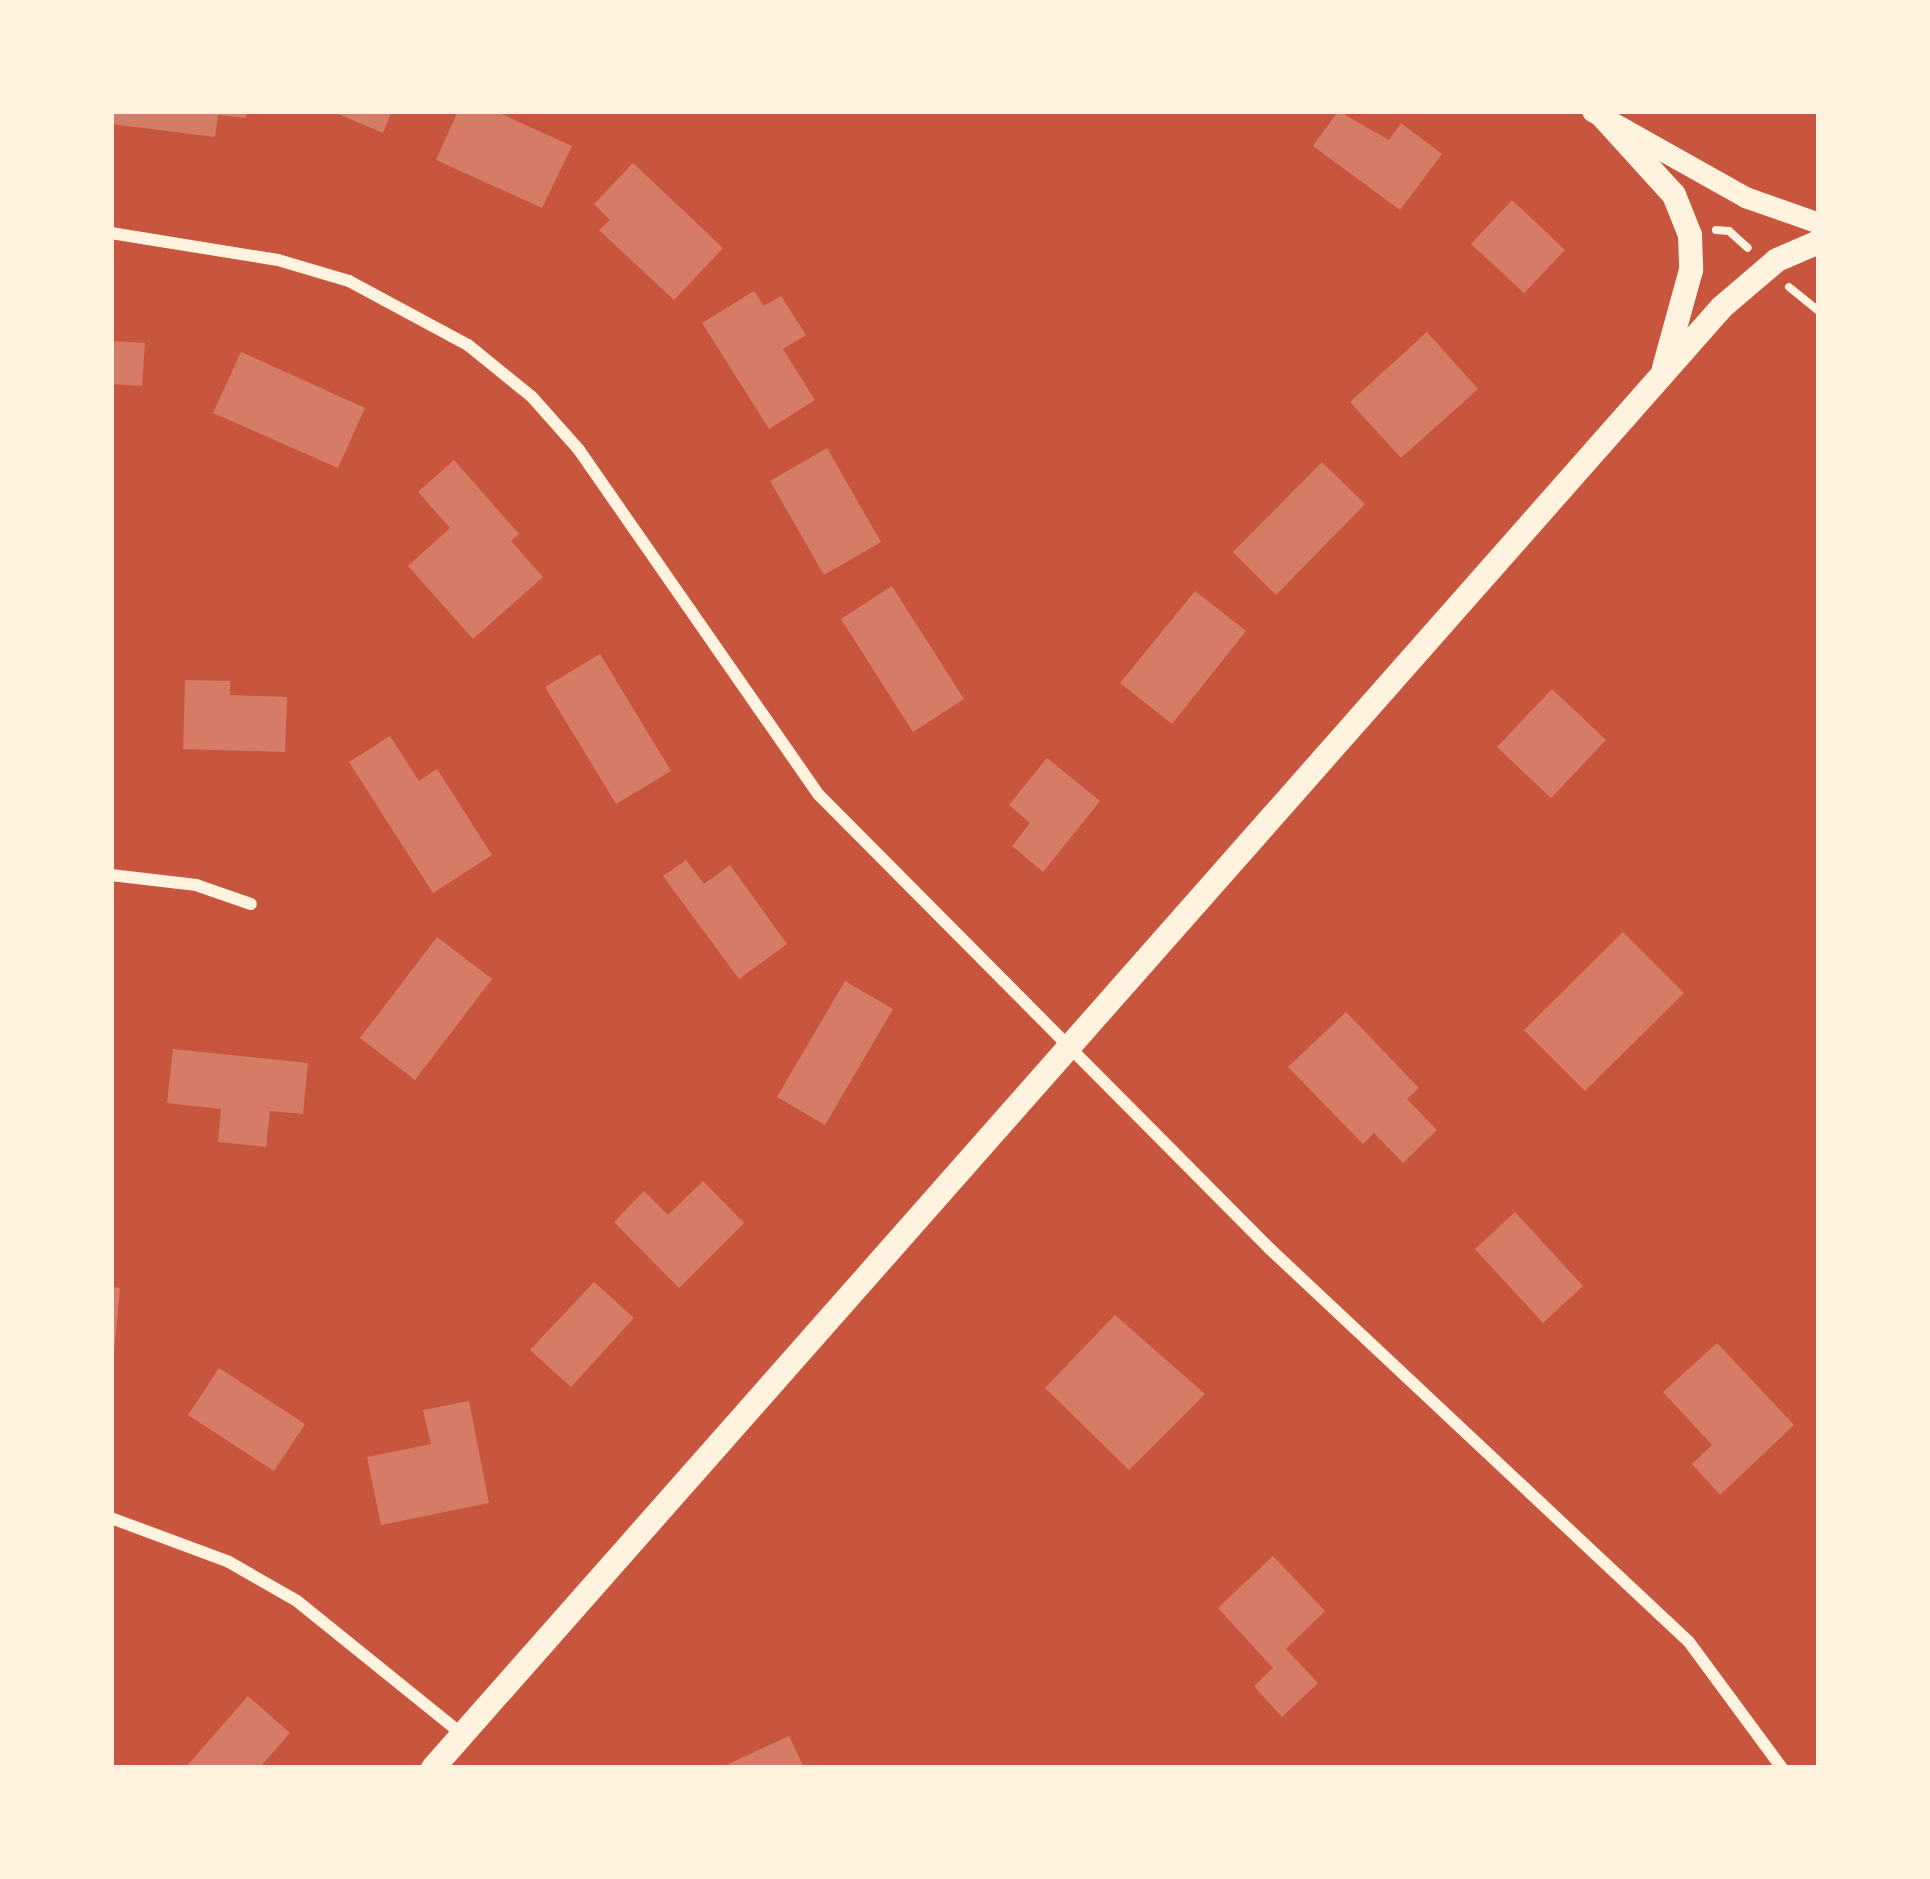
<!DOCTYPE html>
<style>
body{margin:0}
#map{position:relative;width:1930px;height:1879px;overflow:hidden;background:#c8553d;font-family:"Fira Sans",sans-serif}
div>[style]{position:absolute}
.building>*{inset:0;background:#d67c66}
.path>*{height:8px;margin:-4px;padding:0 4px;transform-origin:4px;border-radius:4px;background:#fff3e0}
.minor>*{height:12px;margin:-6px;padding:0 6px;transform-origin:6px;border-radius:6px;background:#fff3e0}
.tertiary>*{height:21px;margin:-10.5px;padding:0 10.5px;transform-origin:10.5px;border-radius:10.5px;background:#fff3e0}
.secondary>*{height:24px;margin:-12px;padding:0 12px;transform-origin:12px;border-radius:12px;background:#fff3e0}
span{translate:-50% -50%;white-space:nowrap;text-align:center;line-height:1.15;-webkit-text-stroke:9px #fff3e0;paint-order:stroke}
.frame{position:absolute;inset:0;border:114px solid #fff3e0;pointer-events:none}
</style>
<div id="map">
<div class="building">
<div style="clip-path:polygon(111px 111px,247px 111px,246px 118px,218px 115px,215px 137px,111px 124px)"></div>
<div style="clip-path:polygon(331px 111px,392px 111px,383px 133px)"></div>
<div style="clip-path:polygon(458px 111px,495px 111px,572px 146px,542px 208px,436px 160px)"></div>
<div style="clip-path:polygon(1338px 111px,1389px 140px,1401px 123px,1442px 154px,1400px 210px,1313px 146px)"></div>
<div style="clip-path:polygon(633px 163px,723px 248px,674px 300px,599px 230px,610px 220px,594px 204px)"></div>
<div style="clip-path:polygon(1512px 200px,1565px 250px,1524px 293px,1471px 244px)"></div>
<div style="clip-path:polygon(754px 291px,764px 306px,781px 296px,806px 335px,783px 349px,815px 400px,769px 429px,702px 323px)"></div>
<div style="clip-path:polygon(1427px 332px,1478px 389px,1401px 458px,1350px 402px)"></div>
<div style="clip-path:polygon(111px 341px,145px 343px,142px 386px,111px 384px)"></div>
<div style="clip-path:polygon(241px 352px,365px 408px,338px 468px,213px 413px)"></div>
<div style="clip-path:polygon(827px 448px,881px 542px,824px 575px,770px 481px)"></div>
<div style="clip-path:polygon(454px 460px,519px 534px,511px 541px,543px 577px,473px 639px,408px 566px,450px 528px,418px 492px)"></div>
<div style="clip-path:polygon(1322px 462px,1365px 504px,1276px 595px,1233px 552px)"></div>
<div style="clip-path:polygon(892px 586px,964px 699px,913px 732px,841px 619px)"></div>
<div style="clip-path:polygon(1195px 591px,1246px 631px,1172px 724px,1120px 683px)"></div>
<div style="clip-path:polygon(600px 654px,671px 771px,616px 804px,545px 687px)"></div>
<div style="clip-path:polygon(185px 680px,230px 681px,230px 695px,287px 697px,285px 752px,183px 749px)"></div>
<div style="clip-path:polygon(1552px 689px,1606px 740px,1551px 798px,1497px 747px)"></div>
<div style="clip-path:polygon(390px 736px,419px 781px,437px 769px,492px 855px,433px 893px,349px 762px)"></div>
<div style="clip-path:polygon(1047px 758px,1100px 801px,1043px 872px,1012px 846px,1030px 823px,1009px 805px)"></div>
<div style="clip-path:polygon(686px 860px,704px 884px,730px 865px,787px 944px,739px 979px,663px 876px)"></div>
<div style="clip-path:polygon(1623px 932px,1684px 993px,1585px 1091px,1524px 1030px)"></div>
<div style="clip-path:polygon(437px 937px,492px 979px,415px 1080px,360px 1038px)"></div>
<div style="clip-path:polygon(845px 981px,893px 1009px,825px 1125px,777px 1097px)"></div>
<div style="clip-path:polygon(1346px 1012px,1419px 1088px,1407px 1099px,1437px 1130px,1403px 1163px,1374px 1133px,1363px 1144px,1288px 1067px)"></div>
<div style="clip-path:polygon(173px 1049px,308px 1063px,303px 1114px,270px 1111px,266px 1147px,218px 1142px,221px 1109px,167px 1103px)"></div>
<div style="clip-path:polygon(703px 1181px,744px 1223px,679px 1288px,614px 1222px,644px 1191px,668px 1215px)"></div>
<div style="clip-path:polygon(1515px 1212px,1583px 1286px,1543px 1323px,1475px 1249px)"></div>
<div style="clip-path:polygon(594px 1282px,634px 1318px,571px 1387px,530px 1350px)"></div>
<div style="clip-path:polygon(111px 1287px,120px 1288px,114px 1354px,111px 1354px)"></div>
<div style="clip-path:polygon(1115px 1315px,1205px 1394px,1129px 1470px,1045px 1388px)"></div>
<div style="clip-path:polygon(1717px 1343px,1794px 1425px,1720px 1495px,1692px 1464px,1712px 1445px,1663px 1392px)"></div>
<div style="clip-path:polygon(219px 1368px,305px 1424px,274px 1471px,188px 1415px)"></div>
<div style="clip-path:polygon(469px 1401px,489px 1503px,381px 1525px,367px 1457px,431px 1444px,423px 1410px)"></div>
<div style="clip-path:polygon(1273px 1556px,1325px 1611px,1286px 1649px,1318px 1683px,1282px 1717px,1254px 1686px,1273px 1668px,1218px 1608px)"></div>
<div style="clip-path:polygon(248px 1696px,290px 1733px,259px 1768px,185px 1768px)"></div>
<div style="clip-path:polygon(789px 1736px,804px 1768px,720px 1768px)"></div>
</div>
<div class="path">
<div style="left:1716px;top:230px;width:13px;rotate:4deg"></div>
<div style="left:1729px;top:231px;width:25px;rotate:42deg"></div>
<div style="left:1789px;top:287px;width:38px;rotate:39deg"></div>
</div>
<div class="minor">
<div style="left:111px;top:233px;width:169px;rotate:9.2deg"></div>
<div style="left:278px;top:260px;width:74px;rotate:16.5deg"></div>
<div style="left:349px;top:281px;width:135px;rotate:28.3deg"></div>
<div style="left:468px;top:345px;width:82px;rotate:39.1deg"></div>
<div style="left:532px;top:397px;width:71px;rotate:48.4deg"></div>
<div style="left:579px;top:450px;width:420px;rotate:55.2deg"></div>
<div style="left:819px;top:795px;width:640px;rotate:45.19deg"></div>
<div style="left:1270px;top:1249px;width:574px;rotate:43.17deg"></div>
<div style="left:1689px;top:1642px;width:157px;rotate:53.6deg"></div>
<div style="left:111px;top:875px;width:86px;rotate:6.7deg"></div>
<div style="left:196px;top:885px;width:58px;rotate:19.1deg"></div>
<div style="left:111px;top:1518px;width:126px;rotate:20.4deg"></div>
<div style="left:229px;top:1562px;width:78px;rotate:29.8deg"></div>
<div style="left:297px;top:1601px;width:212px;rotate:38.9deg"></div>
</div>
<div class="tertiary">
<div style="left:1592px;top:111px;width:176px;rotate:29.3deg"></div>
<div style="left:1745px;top:197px;width:78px;rotate:19.4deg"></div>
</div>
<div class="secondary">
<div style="left:1603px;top:117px;width:105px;rotate:47.7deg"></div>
<div style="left:1674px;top:195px;width:43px;rotate:68.2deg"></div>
<div style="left:1690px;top:235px;width:35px;rotate:88deg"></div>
<div style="left:1691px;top:270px;width:102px;rotate:105.4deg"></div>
<div style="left:433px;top:1768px;width:1948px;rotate:-48.58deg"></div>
<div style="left:1722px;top:307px;width:72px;rotate:-40.5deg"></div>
<div style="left:1777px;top:260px;width:46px;rotate:-23.2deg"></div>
</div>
<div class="frame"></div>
</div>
